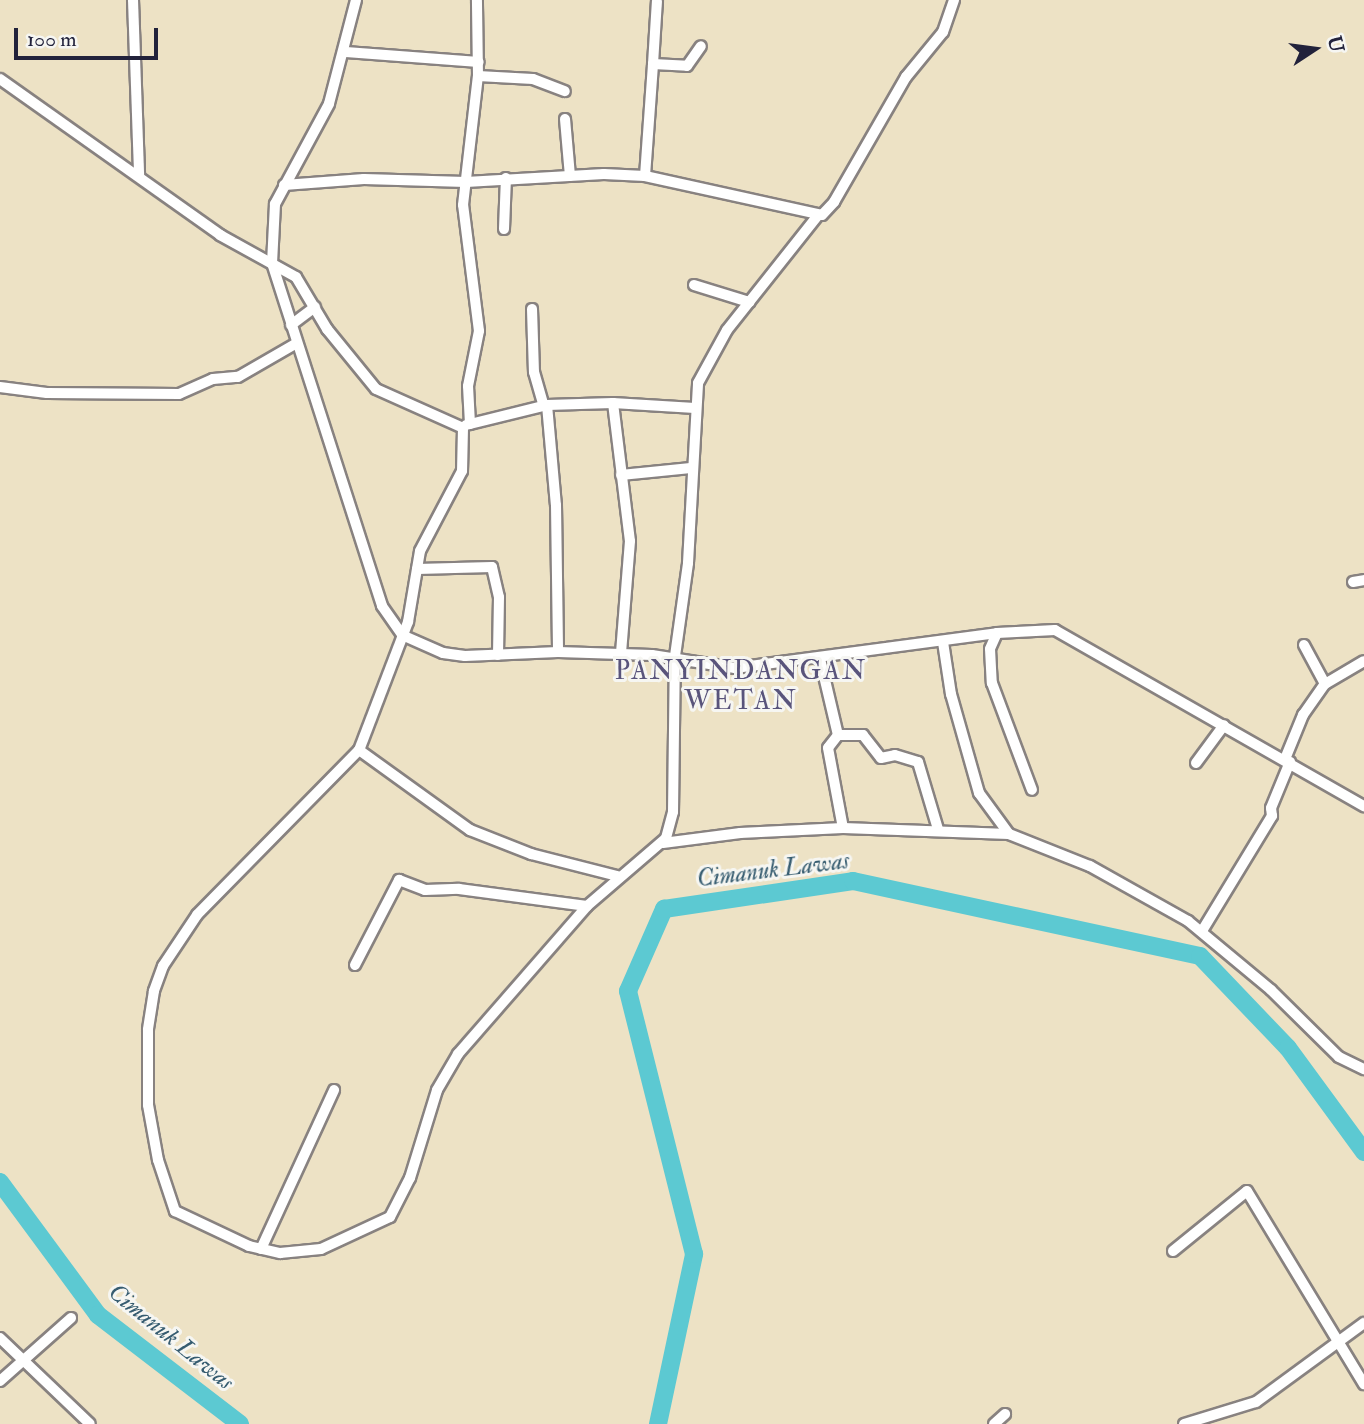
<!DOCTYPE html>
<style>
body{margin:0}
#map{position:relative;width:1364px;height:1424px;overflow:hidden;background:#ede2c5;font-family:"IM FELL Double Pica",serif}
div>[style]{position:absolute}
.river>*{height:18px;margin:-9px;padding:0 9px;transform-origin:9px;border-radius:9px;background:#5cc9d2}
.roads{filter:drop-shadow(2px 0 #888280) drop-shadow(-2px 0 #888280) drop-shadow(0 2px #888280) drop-shadow(0 -2px #888280)}
.minor>*{height:10px;margin:-5px;padding:0 5px;transform-origin:5px;border-radius:5px;background:#fff}
span{translate:-50% -50%;white-space:nowrap;text-align:center;line-height:1.15;-webkit-text-stroke:6px #f6f6f2;paint-order:stroke}
.water-label{font-size:24px;color:#365c70;font-style:italic}
.quarter-label{font-size:26px;color:#59547b;letter-spacing:2px}
.north{position:absolute;left:1280px;top:14px;width:70px;height:70px;-webkit-text-stroke:5px #f6f6f2;paint-order:stroke;rotate:77deg;font-size:19px;font-weight:700;line-height:28px;text-align:center;color:#22223b}
.north::after{content:'';display:block;margin:auto;width:24px;height:32px;background:#22223b;clip-path:polygon(50% 0,100% 100%,50% 72%,0 100%)}
.scale{position:absolute;left:14px;top:28px;width:144px;height:32px;box-sizing:border-box;border:4px solid #22223b;border-top:0;padding-left:9px;font-size:21px;line-height:24px;white-space:nowrap;color:#22223b;-webkit-text-stroke:5px #f6f6f2;paint-order:stroke}
</style>
<div id="map">
<div class="river">
<div style="left:0;top:1182px;width:165px;rotate:53.6deg"></div>
<div style="left:98px;top:1315px;width:179px;rotate:37.5deg"></div>
<div style="left:658px;top:1424px;width:174px;rotate:-78deg"></div>
<div style="left:694px;top:1254px;width:271px;rotate:-104.1deg"></div>
<div style="left:628px;top:991px;width:90px;rotate:-66.3deg"></div>
<div style="left:664px;top:909px;width:191px;rotate:-8.4deg"></div>
<div style="left:853px;top:881px;width:355px;rotate:12.2deg"></div>
<div style="left:1200px;top:956px;width:127px;rotate:46.3deg"></div>
<div style="left:1288px;top:1048px;width:129px;rotate:53.8deg"></div>
</div>
<div class="roads">
<div class="minor">
<div style="left:133px;top:0;width:176px;rotate:88deg"></div>
<div style="left:356px;top:0;width:107px;rotate:104.6deg"></div>
<div style="left:329px;top:104px;width:114px;rotate:118.4deg"></div>
<div style="left:275px;top:204px;width:59px;rotate:92.9deg"></div>
<div style="left:272px;top:263px;width:360px;rotate:72.2deg"></div>
<div style="left:382px;top:606px;width:35px;rotate:55deg"></div>
<div style="left:402px;top:635px;width:45px;rotate:23.7deg"></div>
<div style="left:443px;top:653px;width:22px;rotate:8deg"></div>
<div style="left:465px;top:656px;width:93px;rotate:-2.5deg"></div>
<div style="left:558px;top:652px;width:94px;rotate:1.8deg"></div>
<div style="left:652px;top:655px;width:84px;rotate:8.9deg"></div>
<div style="left:735px;top:668px;width:264px;rotate:-7.6deg"></div>
<div style="left:997px;top:633px;width:58px;rotate:-3deg"></div>
<div style="left:1055px;top:630px;width:356px;rotate:29.7deg"></div>
<div style="left:346px;top:52px;width:133px;rotate:4.3deg"></div>
<div style="left:653px;top:64px;width:63px;rotate:-86.4deg"></div>
<div style="left:478px;top:76px;width:55px;rotate:3.1deg"></div>
<div style="left:533px;top:79px;width:34px;rotate:21deg"></div>
<div style="left:0;top:79px;width:270px;rotate:35.3deg"></div>
<div style="left:220px;top:235px;width:87px;rotate:28.9deg"></div>
<div style="left:296px;top:277px;width:61px;rotate:59.2deg"></div>
<div style="left:327px;top:329px;width:77px;rotate:50.8deg"></div>
<div style="left:376px;top:389px;width:95px;rotate:24.1deg"></div>
<div style="left:463px;top:428px;width:43px;rotate:91.3deg"></div>
<div style="left:462px;top:471px;width:90px;rotate:117.7deg"></div>
<div style="left:420px;top:551px;width:72px;rotate:99.6deg"></div>
<div style="left:408px;top:622px;width:137px;rotate:110.9deg"></div>
<div style="left:359px;top:750px;width:231px;rotate:134.5deg"></div>
<div style="left:197px;top:915px;width:61px;rotate:123.7deg"></div>
<div style="left:163px;top:966px;width:27px;rotate:110deg"></div>
<div style="left:154px;top:991px;width:39px;rotate:99deg"></div>
<div style="left:148px;top:1030px;width:75px;rotate:90deg"></div>
<div style="left:148px;top:1105px;width:56px;rotate:79.7deg"></div>
<div style="left:158px;top:1160px;width:54px;rotate:71.6deg"></div>
<div style="left:175px;top:1211px;width:82px;rotate:25.3deg"></div>
<div style="left:249px;top:1246px;width:32px;rotate:13deg"></div>
<div style="left:280px;top:1253px;width:41px;rotate:-5.6deg"></div>
<div style="left:321px;top:1249px;width:76px;rotate:-24.9deg"></div>
<div style="left:390px;top:1217px;width:44px;rotate:-62.9deg"></div>
<div style="left:410px;top:1178px;width:92px;rotate:-72.9deg"></div>
<div style="left:437px;top:1090px;width:42px;rotate:-59.7deg"></div>
<div style="left:458px;top:1054px;width:196px;rotate:-48.9deg"></div>
<div style="left:587px;top:906px;width:104px;rotate:-40.7deg"></div>
<div style="left:666px;top:838px;width:27px;rotate:-75deg"></div>
<div style="left:673px;top:812px;width:156px;rotate:-89.3deg"></div>
<div style="left:675px;top:656px;width:94px;rotate:-82deg"></div>
<div style="left:688px;top:563px;width:180px;rotate:-86.8deg"></div>
<div style="left:698px;top:383px;width:60px;rotate:-61.3deg"></div>
<div style="left:727px;top:330px;width:147px;rotate:-51.6deg"></div>
<div style="left:565px;top:119px;width:57px;rotate:85deg"></div>
<div style="left:645px;top:176px;width:112px;rotate:-85.9deg"></div>
<div style="left:653px;top:64px;width:34px;rotate:3deg"></div>
<div style="left:687px;top:66px;width:24px;rotate:-55deg"></div>
<div style="left:284px;top:185px;width:80px;rotate:-4.3deg"></div>
<div style="left:364px;top:179px;width:102px;rotate:1.7deg"></div>
<div style="left:466px;top:182px;width:138px;rotate:-3.3deg"></div>
<div style="left:604px;top:174px;width:41px;rotate:2.8deg"></div>
<div style="left:645px;top:176px;width:181px;rotate:12.4deg"></div>
<div style="left:822px;top:215px;width:18px;rotate:-47deg"></div>
<div style="left:834px;top:202px;width:144px;rotate:-60.1deg"></div>
<div style="left:906px;top:77px;width:58px;rotate:-50.6deg"></div>
<div style="left:943px;top:32px;width:34px;rotate:-71deg"></div>
<div style="left:504px;top:229px;width:51px;rotate:-87.8deg"></div>
<div style="left:694px;top:285px;width:58px;rotate:17.2deg"></div>
<div style="left:532px;top:309px;width:63px;rotate:88.2deg"></div>
<div style="left:534px;top:372px;width:35px;rotate:74deg"></div>
<div style="left:291px;top:325px;width:30px;rotate:-37deg"></div>
<div style="left:0;top:387px;width:47px;rotate:7.3deg"></div>
<div style="left:47px;top:393px;width:132px;rotate:0.4deg"></div>
<div style="left:179px;top:394px;width:37px;rotate:-24deg"></div>
<div style="left:213px;top:379px;width:25px;rotate:-5deg"></div>
<div style="left:238px;top:377px;width:68px;rotate:-30deg"></div>
<div style="left:613px;top:403px;width:139px;rotate:83deg"></div>
<div style="left:630px;top:541px;width:113px;rotate:94.6deg"></div>
<div style="left:547px;top:405px;width:100px;rotate:84.9deg"></div>
<div style="left:556px;top:505px;width:147px;rotate:89.2deg"></div>
<div style="left:470px;top:424px;width:38px;rotate:-93deg"></div>
<div style="left:468px;top:386px;width:56px;rotate:-78.7deg"></div>
<div style="left:479px;top:331px;width:127px;rotate:-97.2deg"></div>
<div style="left:463px;top:205px;width:130px;rotate:-83.4deg"></div>
<div style="left:478px;top:76px;width:76px;rotate:-90.8deg"></div>
<div style="left:466px;top:425px;width:83px;rotate:-13.9deg"></div>
<div style="left:547px;top:405px;width:66px;rotate:-1.7deg"></div>
<div style="left:613px;top:403px;width:82px;rotate:3.5deg"></div>
<div style="left:621px;top:475px;width:70px;rotate:-5.7deg"></div>
<div style="left:417px;top:569px;width:75px;rotate:-1.5deg"></div>
<div style="left:492px;top:567px;width:31px;rotate:77deg"></div>
<div style="left:499px;top:597px;width:58px;rotate:91deg"></div>
<div style="left:1353px;top:582px;width:11px;rotate:-10deg"></div>
<div style="left:997px;top:633px;width:17px;rotate:114deg"></div>
<div style="left:990px;top:649px;width:34px;rotate:87deg"></div>
<div style="left:992px;top:683px;width:114px;rotate:69.5deg"></div>
<div style="left:943px;top:642px;width:53px;rotate:81.3deg"></div>
<div style="left:951px;top:694px;width:103px;rotate:74.2deg"></div>
<div style="left:979px;top:793px;width:51px;rotate:53.8deg"></div>
<div style="left:1304px;top:645px;width:44px;rotate:61.7deg"></div>
<div style="left:820px;top:659px;width:78px;rotate:76.7deg"></div>
<div style="left:838px;top:735px;width:25px"></div>
<div style="left:863px;top:735px;width:29px;rotate:52deg"></div>
<div style="left:881px;top:758px;width:14px;rotate:-12deg"></div>
<div style="left:895px;top:755px;width:24px;rotate:17deg"></div>
<div style="left:918px;top:762px;width:70px;rotate:73.4deg"></div>
<div style="left:838px;top:735px;width:16px;rotate:128deg"></div>
<div style="left:828px;top:748px;width:81px;rotate:79.4deg"></div>
<div style="left:359px;top:750px;width:137px;rotate:35.8deg"></div>
<div style="left:470px;top:830px;width:66px;rotate:21.5deg"></div>
<div style="left:531px;top:854px;width:89px;rotate:14.3deg"></div>
<div style="left:1285px;top:759px;width:48px;rotate:-67.8deg"></div>
<div style="left:1303px;top:715px;width:38px;rotate:-55deg"></div>
<div style="left:1325px;top:684px;width:45px;rotate:-30.5deg"></div>
<div style="left:1196px;top:763px;width:47px;rotate:-53.6deg"></div>
<div style="left:663px;top:843px;width:78px;rotate:-7.4deg"></div>
<div style="left:740px;top:833px;width:103px;rotate:-2.8deg"></div>
<div style="left:843px;top:828px;width:166px;rotate:2.1deg"></div>
<div style="left:1009px;top:834px;width:87px;rotate:21.6deg"></div>
<div style="left:1090px;top:866px;width:112px;rotate:29.3deg"></div>
<div style="left:1188px;top:921px;width:108px;rotate:39.7deg"></div>
<div style="left:1271px;top:990px;width:95px;rotate:44.6deg"></div>
<div style="left:1339px;top:1057px;width:28px;rotate:26deg"></div>
<div style="left:1202px;top:931px;width:135px;rotate:-58.7deg"></div>
<div style="left:1272px;top:816px;width:8px;rotate:-97deg"></div>
<div style="left:1271px;top:808px;width:50px;rotate:-67.6deg"></div>
<div style="left:355px;top:965px;width:96px;rotate:-62.6deg"></div>
<div style="left:399px;top:880px;width:28px;rotate:21deg"></div>
<div style="left:425px;top:890px;width:34px;rotate:-2deg"></div>
<div style="left:459px;top:889px;width:129px;rotate:7.6deg"></div>
<div style="left:261px;top:1249px;width:175px;rotate:-65.3deg"></div>
<div style="left:1173px;top:1251px;width:95px;rotate:-39deg"></div>
<div style="left:1247px;top:1191px;width:226px;rotate:58.8deg"></div>
<div style="left:0;top:1338px;width:124px;rotate:43.7deg"></div>
<div style="left:0;top:1381px;width:95px;rotate:-41.6deg"></div>
<div style="left:994px;top:1424px;width:15px;rotate:-42deg"></div>
<div style="left:1184px;top:1424px;width:75px;rotate:-17deg"></div>
<div style="left:1256px;top:1402px;width:134px;rotate:-36.2deg"></div>
</div>
</div>
<div class="water-label">
<span style="left:773px;top:870px;rotate:-7deg">Cimanuk Lawas</span>
<span style="left:171px;top:1337px;rotate:39deg">Cimanuk Lawas</span>
</div>
<div class="quarter-label">
<span style="left:741px;top:687px">PANYINDANGAN<br>WETAN</span>
</div>
<div class="north">U</div>
<div class="scale">100 m</div>
</div>
